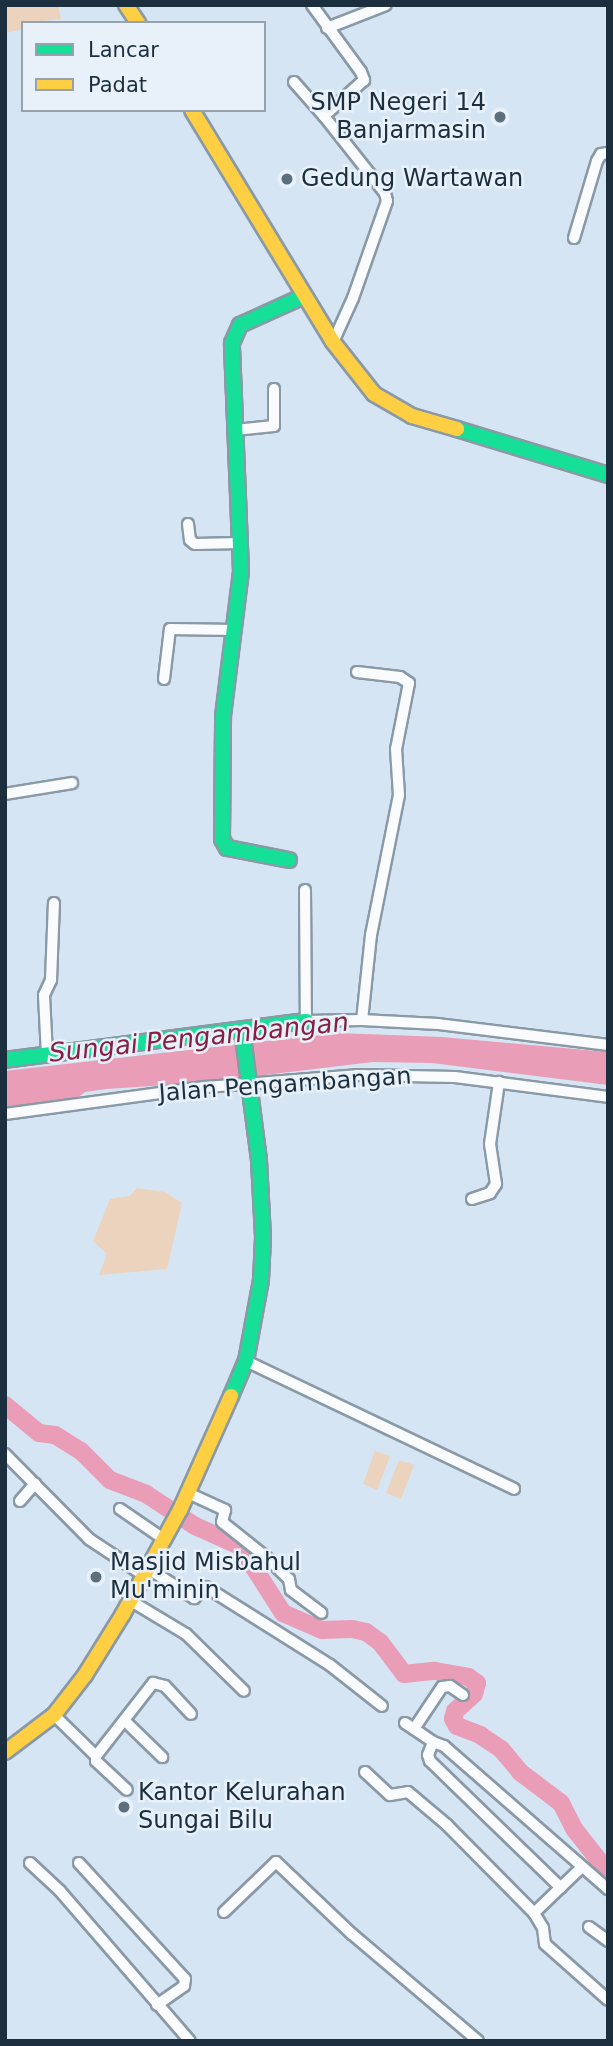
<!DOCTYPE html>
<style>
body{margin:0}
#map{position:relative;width:613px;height:2046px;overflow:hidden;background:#d6e5f3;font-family:"DejaVu Sans",sans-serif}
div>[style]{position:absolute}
.green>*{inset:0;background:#ebd3bd}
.water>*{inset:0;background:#e99db7}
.river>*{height:18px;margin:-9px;padding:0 9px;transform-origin:9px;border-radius:9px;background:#e99db7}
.roads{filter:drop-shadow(2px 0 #8a99a6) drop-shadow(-2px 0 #8a99a6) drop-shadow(0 2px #8a99a6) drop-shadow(0 -2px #8a99a6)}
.street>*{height:10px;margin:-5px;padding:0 5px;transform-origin:5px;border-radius:5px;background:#f9fbfd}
.fast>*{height:14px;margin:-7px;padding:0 7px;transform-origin:7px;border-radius:7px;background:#16e098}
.slow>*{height:14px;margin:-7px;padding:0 7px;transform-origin:7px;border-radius:7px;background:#ffcf43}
.dots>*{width:19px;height:19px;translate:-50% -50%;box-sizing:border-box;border:4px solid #e8f1f9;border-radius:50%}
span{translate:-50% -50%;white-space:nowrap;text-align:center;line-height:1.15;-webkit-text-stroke:5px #e8f1f9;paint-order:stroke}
.poi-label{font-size:24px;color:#1c2f3e}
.right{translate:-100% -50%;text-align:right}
.left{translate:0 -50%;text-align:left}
.street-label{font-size:24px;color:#1c2f3e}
.water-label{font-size:26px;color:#851f43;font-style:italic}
.frame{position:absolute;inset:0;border:7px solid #1c2f3e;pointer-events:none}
.legend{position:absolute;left:21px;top:21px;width:245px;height:91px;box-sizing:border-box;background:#e8f1f9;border:2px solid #96a3ae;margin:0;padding:9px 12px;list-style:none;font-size:21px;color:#1c2f3e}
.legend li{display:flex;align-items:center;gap:14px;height:35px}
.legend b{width:35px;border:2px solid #96a3ae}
</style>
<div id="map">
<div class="green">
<div style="clip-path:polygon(5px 5px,58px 5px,61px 19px,23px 23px,23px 29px,5px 33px)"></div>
<div style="clip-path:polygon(137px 1188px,165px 1192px,182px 1203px,167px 1269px,99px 1275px,107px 1254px,93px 1241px,110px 1199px,130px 1196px)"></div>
<div style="clip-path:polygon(375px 1451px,390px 1456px,377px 1490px,363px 1484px)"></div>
<div style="clip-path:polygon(399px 1460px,414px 1465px,401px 1499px,386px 1493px)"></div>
</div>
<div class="water">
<div style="clip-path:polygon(338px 1033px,442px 1037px,608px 1052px,608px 1085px,432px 1063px,373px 1062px,197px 1083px,106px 1089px,85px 1092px,77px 1098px,5px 1108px,5px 1071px)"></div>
</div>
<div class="river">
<div style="left:5px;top:1405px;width:44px;rotate:39.5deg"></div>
<div style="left:39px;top:1433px;width:16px;rotate:7deg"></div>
<div style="left:55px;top:1435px;width:31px;rotate:32deg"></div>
<div style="left:81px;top:1451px;width:41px;rotate:45deg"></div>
<div style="left:110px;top:1480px;width:39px;rotate:21deg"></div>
<div style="left:146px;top:1494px;width:59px;rotate:33.1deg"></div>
<div style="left:195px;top:1526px;width:49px;rotate:24deg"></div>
<div style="left:240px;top:1546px;width:80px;rotate:57.3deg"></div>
<div style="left:283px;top:1613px;width:43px;rotate:23.6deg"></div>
<div style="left:322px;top:1630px;width:30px;rotate:-2deg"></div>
<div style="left:352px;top:1629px;width:14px;rotate:12deg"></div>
<div style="left:366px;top:1632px;width:17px;rotate:36deg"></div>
<div style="left:380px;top:1642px;width:40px;rotate:53deg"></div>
<div style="left:404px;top:1674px;width:31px;rotate:-6deg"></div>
<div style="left:435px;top:1671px;width:34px;rotate:10deg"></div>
<div style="left:468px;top:1677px;width:11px;rotate:34deg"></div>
<div style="left:477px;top:1683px;width:11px;rotate:105deg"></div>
<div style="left:474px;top:1694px;width:25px;rotate:138deg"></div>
<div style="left:455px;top:1711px;width:8px;rotate:104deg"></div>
<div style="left:453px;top:1719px;width:8px;rotate:60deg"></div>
<div style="left:457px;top:1726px;width:25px;rotate:21deg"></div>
<div style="left:480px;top:1735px;width:25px;rotate:34deg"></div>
<div style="left:501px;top:1749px;width:30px;rotate:50deg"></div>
<div style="left:520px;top:1772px;width:51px;rotate:37.1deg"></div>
<div style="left:561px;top:1803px;width:30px;rotate:63deg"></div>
<div style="left:575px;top:1830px;width:53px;rotate:51.8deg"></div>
</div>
<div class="roads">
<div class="street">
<div style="left:312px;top:5px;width:83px;rotate:53.8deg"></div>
<div style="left:361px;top:72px;width:9px;rotate:69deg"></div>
<div style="left:364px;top:80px;width:54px;rotate:138deg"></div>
<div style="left:324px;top:116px;width:98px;rotate:51.6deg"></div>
<div style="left:385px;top:193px;width:8px;rotate:76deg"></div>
<div style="left:387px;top:201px;width:103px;rotate:109.3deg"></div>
<div style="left:353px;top:298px;width:48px;rotate:114.4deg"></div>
<div style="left:327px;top:28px;width:63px;rotate:-21.3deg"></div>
<div style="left:294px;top:82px;width:45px;rotate:48.6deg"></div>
<div style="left:574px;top:238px;width:80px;rotate:-73.4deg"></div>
<div style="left:597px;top:161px;width:8px;rotate:-60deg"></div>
<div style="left:601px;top:154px;width:7px;rotate:-8deg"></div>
<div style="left:235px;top:430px;width:39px;rotate:-6deg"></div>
<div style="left:274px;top:426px;width:37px;rotate:-90deg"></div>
<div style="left:188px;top:524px;width:16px;rotate:83deg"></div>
<div style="left:190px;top:540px;width:6px;rotate:39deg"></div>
<div style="left:195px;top:544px;width:45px;rotate:-1.3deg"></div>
<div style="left:357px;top:672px;width:43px;rotate:6.6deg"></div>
<div style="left:400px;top:677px;width:11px;rotate:34deg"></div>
<div style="left:409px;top:683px;width:67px;rotate:101.1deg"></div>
<div style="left:396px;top:749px;width:46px;rotate:86.3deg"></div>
<div style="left:399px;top:795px;width:143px;rotate:101.3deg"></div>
<div style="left:371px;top:935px;width:85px;rotate:96deg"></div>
<div style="left:164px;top:679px;width:50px;rotate:-83.2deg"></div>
<div style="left:170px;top:629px;width:65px;rotate:0.9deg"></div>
<div style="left:5px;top:794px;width:68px;rotate:-9.3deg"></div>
<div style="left:305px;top:890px;width:131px;rotate:89.6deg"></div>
<div style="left:306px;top:1021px;width:56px;rotate:-1deg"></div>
<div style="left:362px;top:1020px;width:76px;rotate:3deg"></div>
<div style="left:438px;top:1024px;width:171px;rotate:7deg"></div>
<div style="left:47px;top:1055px;width:60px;rotate:-92.9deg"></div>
<div style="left:44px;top:995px;width:17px;rotate:-65deg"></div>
<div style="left:51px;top:980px;width:77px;rotate:-87.8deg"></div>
<div style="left:5px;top:1114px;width:203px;rotate:-7.7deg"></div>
<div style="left:206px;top:1087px;width:151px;rotate:-4.5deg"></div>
<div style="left:357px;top:1075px;width:98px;rotate:1.2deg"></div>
<div style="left:455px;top:1077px;width:154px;rotate:7.4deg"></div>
<div style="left:472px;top:1199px;width:19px;rotate:-18deg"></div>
<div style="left:490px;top:1193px;width:11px;rotate:-56deg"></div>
<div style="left:496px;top:1184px;width:40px;rotate:-98.5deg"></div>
<div style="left:490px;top:1144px;width:63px;rotate:-81.7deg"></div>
<div style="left:246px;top:1361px;width:297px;rotate:25.5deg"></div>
<div style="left:5px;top:1454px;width:120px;rotate:45.3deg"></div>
<div style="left:89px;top:1539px;width:67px;rotate:33.5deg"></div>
<div style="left:188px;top:1493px;width:41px;rotate:24.7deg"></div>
<div style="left:225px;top:1510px;width:12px;rotate:104deg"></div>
<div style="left:222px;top:1522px;width:56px;rotate:38.5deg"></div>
<div style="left:266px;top:1557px;width:32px;rotate:44deg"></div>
<div style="left:289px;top:1579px;width:11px;rotate:80deg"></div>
<div style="left:291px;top:1590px;width:38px;rotate:37deg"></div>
<div style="left:20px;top:1501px;width:23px;rotate:-49deg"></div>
<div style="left:120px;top:1509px;width:55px;rotate:34.6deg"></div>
<div style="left:149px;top:1569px;width:54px;rotate:32.8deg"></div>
<div style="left:194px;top:1598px;width:16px;rotate:-43deg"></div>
<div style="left:206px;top:1587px;width:146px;rotate:32.2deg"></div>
<div style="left:330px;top:1665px;width:66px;rotate:38.3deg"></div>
<div style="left:131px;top:1601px;width:64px;rotate:31deg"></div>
<div style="left:186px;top:1634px;width:81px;rotate:44.5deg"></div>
<div style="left:463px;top:1695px;width:16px;rotate:-145deg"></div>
<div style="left:450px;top:1686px;width:8px;rotate:173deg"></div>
<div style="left:442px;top:1687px;width:50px;rotate:123.7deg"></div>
<div style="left:414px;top:1729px;width:23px;rotate:34deg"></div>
<div style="left:433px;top:1742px;width:14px;rotate:111deg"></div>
<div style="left:428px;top:1755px;width:6px;rotate:72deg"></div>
<div style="left:430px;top:1761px;width:182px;rotate:44.1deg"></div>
<div style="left:54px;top:1715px;width:59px;rotate:44.3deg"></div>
<div style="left:96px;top:1756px;width:93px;rotate:-52deg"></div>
<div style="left:153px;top:1683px;width:12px;rotate:14deg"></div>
<div style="left:165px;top:1686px;width:38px;rotate:47deg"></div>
<div style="left:125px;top:1721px;width:52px;rotate:44.2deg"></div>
<div style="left:405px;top:1723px;width:11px;rotate:34deg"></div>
<div style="left:433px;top:1742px;width:12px;rotate:20deg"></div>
<div style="left:444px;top:1746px;width:218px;rotate:41.1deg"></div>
<div style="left:96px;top:1756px;width:5px;rotate:90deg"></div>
<div style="left:96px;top:1761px;width:42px;rotate:43.1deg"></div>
<div style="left:365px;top:1772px;width:34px;rotate:43deg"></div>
<div style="left:390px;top:1795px;width:18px;rotate:-9deg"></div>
<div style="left:408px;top:1792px;width:51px;rotate:40.2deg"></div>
<div style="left:447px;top:1825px;width:124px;rotate:45.3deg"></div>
<div style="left:534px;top:1913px;width:65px;rotate:-43.8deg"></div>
<div style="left:30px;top:1863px;width:41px;rotate:43deg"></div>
<div style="left:60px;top:1891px;width:198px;rotate:49.1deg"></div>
<div style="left:79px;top:1863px;width:157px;rotate:47.6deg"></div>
<div style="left:185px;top:1979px;width:7px;rotate:98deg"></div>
<div style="left:184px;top:1986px;width:33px;rotate:145deg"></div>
<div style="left:224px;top:1912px;width:72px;rotate:-43.9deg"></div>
<div style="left:276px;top:1862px;width:105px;rotate:43.5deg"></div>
<div style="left:352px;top:1934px;width:165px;rotate:40.3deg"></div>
<div style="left:534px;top:1913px;width:17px;rotate:59deg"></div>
<div style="left:543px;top:1928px;width:16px;rotate:83deg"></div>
<div style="left:545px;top:1944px;width:84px;rotate:41.6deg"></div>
<div style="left:589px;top:1927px;width:24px;rotate:36deg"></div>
</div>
<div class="fast">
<div style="left:457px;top:429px;width:158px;rotate:16.9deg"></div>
<div style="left:289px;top:860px;width:63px;rotate:-169deg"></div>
<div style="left:227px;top:848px;width:10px;rotate:-119deg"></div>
<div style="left:222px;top:839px;width:123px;rotate:-89.5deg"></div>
<div style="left:223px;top:716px;width:146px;rotate:-82.9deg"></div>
<div style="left:241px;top:571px;width:228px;rotate:-92.3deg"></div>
<div style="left:232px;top:343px;width:20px;rotate:-66deg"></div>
<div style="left:240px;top:325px;width:70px;rotate:-24.4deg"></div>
<div style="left:5px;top:1060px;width:304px;rotate:-7.4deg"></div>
<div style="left:231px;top:1396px;width:38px;rotate:-67deg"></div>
<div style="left:246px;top:1361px;width:82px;rotate:-79.5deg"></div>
<div style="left:261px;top:1280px;width:43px;rotate:-87.3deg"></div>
<div style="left:263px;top:1237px;width:77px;rotate:-93deg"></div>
<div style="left:259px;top:1160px;width:132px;rotate:-97.4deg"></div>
</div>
<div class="slow">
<div style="left:126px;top:5px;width:22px;rotate:56deg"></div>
<div style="left:192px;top:110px;width:271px;rotate:58.7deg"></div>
<div style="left:333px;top:342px;width:66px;rotate:51.7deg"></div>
<div style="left:374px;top:394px;width:44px;rotate:30.1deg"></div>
<div style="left:412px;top:416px;width:47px;rotate:16.1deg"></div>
<div style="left:5px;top:1752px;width:61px;rotate:-37.1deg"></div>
<div style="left:54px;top:1715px;width:51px;rotate:-52.2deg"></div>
<div style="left:85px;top:1675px;width:72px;rotate:-58.1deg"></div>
<div style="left:123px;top:1614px;width:119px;rotate:-61.3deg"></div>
<div style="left:180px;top:1510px;width:125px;rotate:-65.9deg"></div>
</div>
</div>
<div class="dots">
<div style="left:500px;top:117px;background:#5d6f7d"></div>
<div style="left:287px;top:179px;background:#5d6f7d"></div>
<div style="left:96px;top:1577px;background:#5d6f7d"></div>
<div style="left:124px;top:1807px;background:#5d6f7d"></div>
</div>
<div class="poi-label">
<span class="right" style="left:486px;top:117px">SMP Negeri 14<br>Banjarmasin</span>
<span class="left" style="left:301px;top:179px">Gedung Wartawan</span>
<span class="left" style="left:110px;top:1577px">Masjid Misbahul<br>Mu'minin</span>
<span class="left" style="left:138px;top:1807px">Kantor Kelurahan<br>Sungai Bilu</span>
</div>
<div class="street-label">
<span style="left:285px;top:1085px;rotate:-4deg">Jalan Pengambangan</span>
</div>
<div class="water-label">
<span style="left:199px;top:1038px;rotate:-6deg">Sungai Pengambangan</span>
</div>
<div class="frame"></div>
<ul class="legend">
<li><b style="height:9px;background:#16e098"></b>Lancar</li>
<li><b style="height:9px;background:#ffcf43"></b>Padat</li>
</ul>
</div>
